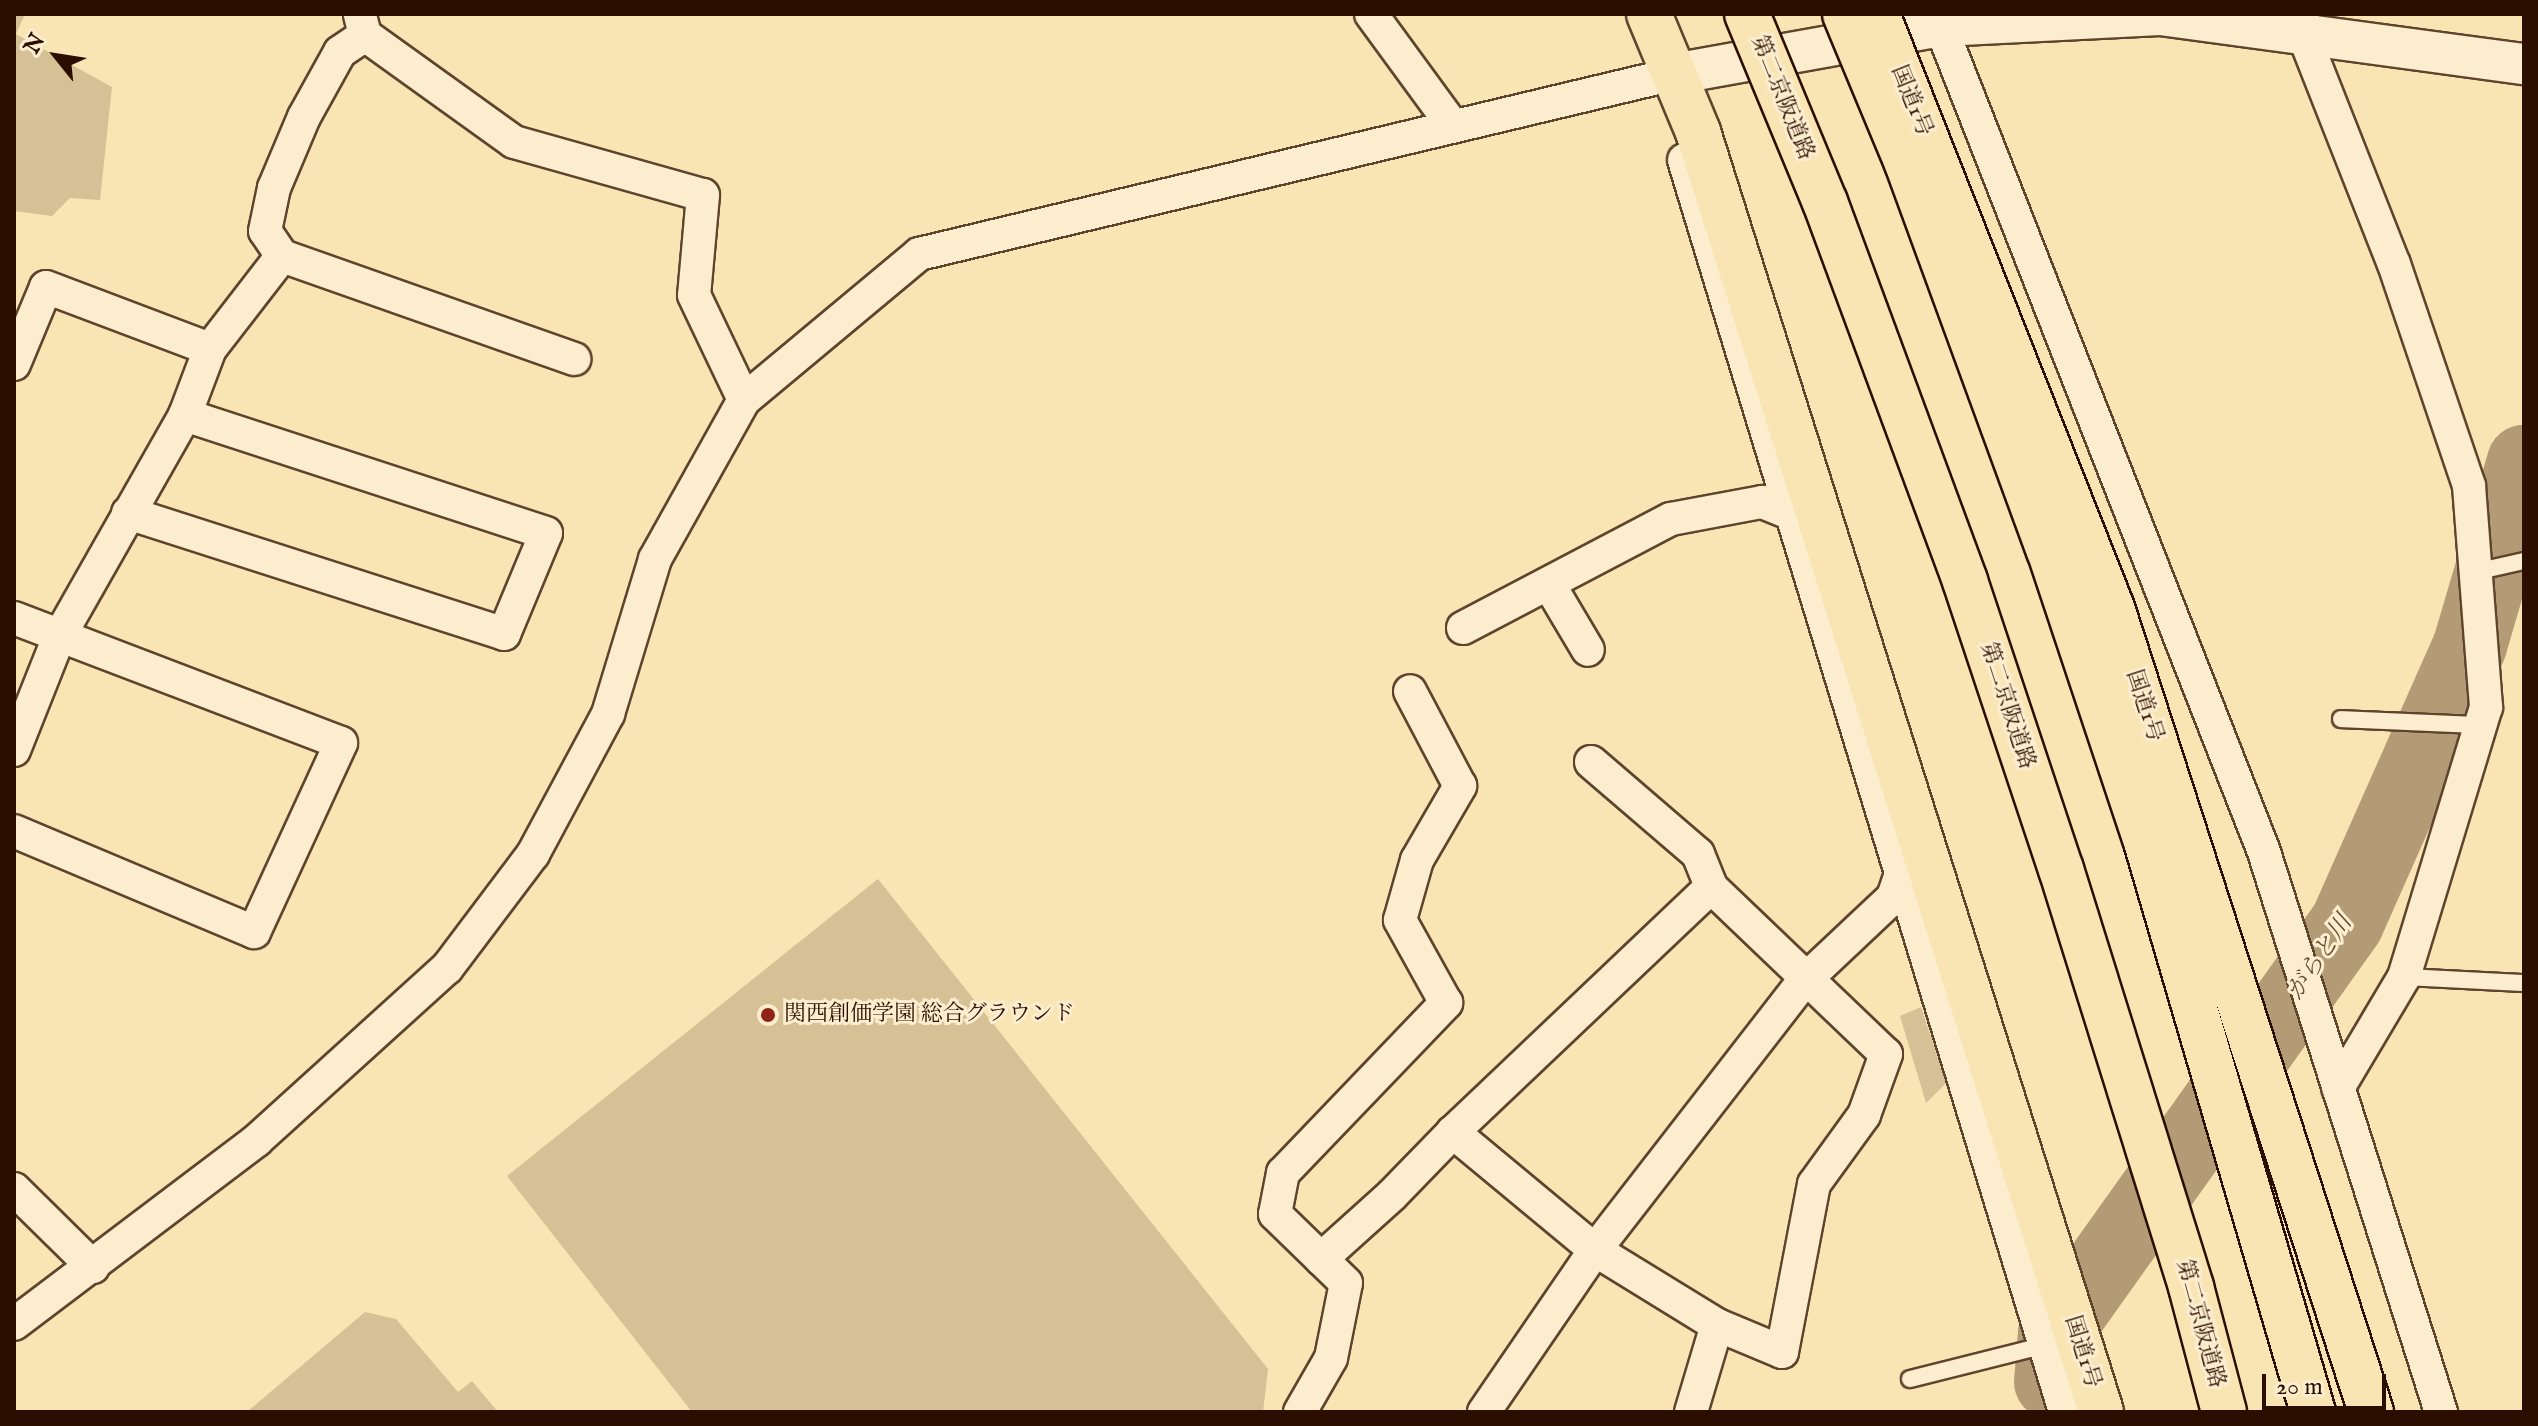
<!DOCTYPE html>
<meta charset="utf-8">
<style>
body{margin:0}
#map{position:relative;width:2538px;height:1426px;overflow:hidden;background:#f9e4b3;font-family:"IM FELL English","Noto Serif JP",serif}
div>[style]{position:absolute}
.green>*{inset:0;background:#d6c095}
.river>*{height:74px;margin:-37px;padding:0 37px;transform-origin:37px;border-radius:37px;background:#b39b76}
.roads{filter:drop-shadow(2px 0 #5f442d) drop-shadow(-2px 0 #5f442d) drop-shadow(0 2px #5f442d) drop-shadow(0 -2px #5f442d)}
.service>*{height:16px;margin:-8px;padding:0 8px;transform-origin:8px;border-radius:8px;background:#fbedce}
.minor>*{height:32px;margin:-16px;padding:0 16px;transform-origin:16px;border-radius:16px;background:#fbedce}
.tertiary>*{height:40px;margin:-20px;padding:0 20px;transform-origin:20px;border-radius:20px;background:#fbedce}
.trunk>*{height:44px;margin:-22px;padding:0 22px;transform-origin:22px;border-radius:22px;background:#f9e4b3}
.bridges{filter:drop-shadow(2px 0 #2c0e00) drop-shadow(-2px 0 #2c0e00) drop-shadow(0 2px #2c0e00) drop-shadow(0 -2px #2c0e00)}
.trunk-bridge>*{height:44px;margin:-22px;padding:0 22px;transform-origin:22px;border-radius:22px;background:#f9e4b3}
.motorway-bridge>*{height:44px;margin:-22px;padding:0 22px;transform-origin:22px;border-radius:22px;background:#f9e4b3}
.dots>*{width:22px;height:22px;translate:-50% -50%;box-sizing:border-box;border:4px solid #fbedce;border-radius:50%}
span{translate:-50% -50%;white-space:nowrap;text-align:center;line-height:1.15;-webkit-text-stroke:6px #fbedce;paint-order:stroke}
.street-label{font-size:22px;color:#2c0e00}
.poi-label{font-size:22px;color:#2c0e00}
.left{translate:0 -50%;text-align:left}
.water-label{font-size:24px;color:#694d35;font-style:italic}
.frame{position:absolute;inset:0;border:16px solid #2c0e00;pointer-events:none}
.north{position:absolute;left:16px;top:16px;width:80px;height:80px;-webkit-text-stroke:6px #fbedce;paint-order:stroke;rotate:300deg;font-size:22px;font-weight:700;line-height:32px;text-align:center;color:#2c0e00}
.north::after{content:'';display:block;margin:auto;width:28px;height:36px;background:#2c0e00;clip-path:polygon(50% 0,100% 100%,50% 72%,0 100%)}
.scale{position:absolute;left:2262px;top:1374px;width:124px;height:36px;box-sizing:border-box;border:4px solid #2c0e00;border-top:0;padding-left:10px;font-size:24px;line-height:28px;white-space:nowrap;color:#2c0e00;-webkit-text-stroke:6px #fbedce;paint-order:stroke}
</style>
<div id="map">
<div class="green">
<div style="clip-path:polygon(14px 14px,25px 14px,16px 34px,112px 87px,100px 200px,70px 198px,52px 216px,14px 211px)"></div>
<div style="clip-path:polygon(878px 879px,1268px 1369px,1263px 1412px,692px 1412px,507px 1176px)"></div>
<div style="clip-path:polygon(1921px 1007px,1946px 1083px,1926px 1103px,1900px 1016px)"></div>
<div style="clip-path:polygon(365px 1312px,396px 1319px,458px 1392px,472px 1381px,498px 1412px,247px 1412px)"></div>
</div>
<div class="river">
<div style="left:2051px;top:1382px;width:49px;rotate:-85.3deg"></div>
<div style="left:2055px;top:1333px;width:503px;rotate:-54.54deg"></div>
<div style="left:2347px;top:923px;width:304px;rotate:-66.1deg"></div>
<div style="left:2470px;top:645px;width:191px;rotate:-73.6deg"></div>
</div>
<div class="roads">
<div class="service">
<div style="left:2475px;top:572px;width:50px;rotate:-12.7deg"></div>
<div style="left:2341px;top:719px;width:139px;rotate:2.5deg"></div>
<div style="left:2404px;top:977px;width:120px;rotate:2.9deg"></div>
<div style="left:1910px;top:1379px;width:139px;rotate:-14.1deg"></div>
</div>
<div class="minor">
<div style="left:1371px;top:14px;width:139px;rotate:53.8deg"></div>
<div style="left:1936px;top:14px;width:900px;rotate:68.62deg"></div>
<div style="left:2264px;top:852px;width:587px;rotate:72.46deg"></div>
<div style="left:2302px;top:14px;width:22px;rotate:85deg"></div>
<div style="left:2304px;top:36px;width:245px;rotate:68.5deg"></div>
<div style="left:2394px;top:264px;width:234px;rotate:71.3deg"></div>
<div style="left:2469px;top:486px;width:222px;rotate:85.6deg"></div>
<div style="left:2486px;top:707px;width:282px;rotate:106.9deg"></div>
<div style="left:2404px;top:977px;width:129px;rotate:120.7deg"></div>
<div style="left:360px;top:15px;width:21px;rotate:76deg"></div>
<div style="left:365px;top:35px;width:183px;rotate:35.7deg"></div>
<div style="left:514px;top:142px;width:196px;rotate:15.7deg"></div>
<div style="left:703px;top:195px;width:100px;rotate:95.1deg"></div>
<div style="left:694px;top:295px;width:116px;rotate:64.5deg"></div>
<div style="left:1684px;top:160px;width:1309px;rotate:73.07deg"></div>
<div style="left:282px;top:256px;width:310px;rotate:19.4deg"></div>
<div style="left:14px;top:364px;width:83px;rotate:-67.4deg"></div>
<div style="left:46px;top:287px;width:175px;rotate:20.7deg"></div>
<div style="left:128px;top:513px;width:395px;rotate:17.8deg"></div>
<div style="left:504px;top:634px;width:109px;rotate:-67.4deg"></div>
<div style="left:546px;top:533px;width:380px;rotate:-161.9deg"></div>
<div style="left:1550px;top:586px;width:74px;rotate:59.3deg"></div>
<div style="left:14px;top:618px;width:350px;rotate:20.9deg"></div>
<div style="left:341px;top:743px;width:208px;rotate:114.7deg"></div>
<div style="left:254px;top:932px;width:260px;rotate:-157.2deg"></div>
<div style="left:1463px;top:628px;width:235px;rotate:-27.7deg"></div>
<div style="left:1671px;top:519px;width:93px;rotate:-10.6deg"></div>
<div style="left:1762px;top:502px;width:32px;rotate:22deg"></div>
<div style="left:14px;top:750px;width:122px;rotate:-68.3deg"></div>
<div style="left:59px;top:637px;width:255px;rotate:-60.4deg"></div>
<div style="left:185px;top:415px;width:71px;rotate:-69.3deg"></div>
<div style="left:210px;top:349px;width:118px;rotate:-52.3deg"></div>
<div style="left:282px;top:256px;width:30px;rotate:-124deg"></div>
<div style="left:265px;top:231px;width:44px;rotate:-78.2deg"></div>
<div style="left:274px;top:188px;width:77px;rotate:-67.1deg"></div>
<div style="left:304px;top:117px;width:74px;rotate:-61deg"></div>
<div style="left:340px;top:52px;width:30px;rotate:-34deg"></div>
<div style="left:1591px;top:762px;width:141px;rotate:40.7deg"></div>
<div style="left:1698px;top:854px;width:35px;rotate:68deg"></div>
<div style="left:14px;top:1189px;width:111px;rotate:44.6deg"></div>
<div style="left:1321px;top:1259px;width:96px;rotate:-42deg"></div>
<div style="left:1392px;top:1195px;width:88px;rotate:-45.9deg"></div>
<div style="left:1453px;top:1132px;width:356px;rotate:-43.5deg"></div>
<div style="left:1711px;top:887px;width:242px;rotate:43.7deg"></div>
<div style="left:1886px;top:1054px;width:65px;rotate:109.8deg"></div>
<div style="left:1864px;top:1115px;width:85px;rotate:125.9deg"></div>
<div style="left:1814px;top:1184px;width:171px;rotate:100.8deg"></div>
<div style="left:1782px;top:1352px;width:70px;rotate:-157.4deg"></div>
<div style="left:1717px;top:1325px;width:143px;rotate:-148.4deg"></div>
<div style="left:1595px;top:1250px;width:185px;rotate:-140.3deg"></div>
<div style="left:14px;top:1324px;width:305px;rotate:-37.1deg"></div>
<div style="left:257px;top:1140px;width:256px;rotate:-42.2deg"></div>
<div style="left:447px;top:968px;width:143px;rotate:-53deg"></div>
<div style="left:533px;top:854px;width:159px;rotate:-61.8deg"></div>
<div style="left:608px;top:714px;width:162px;rotate:-73.1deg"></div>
<div style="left:655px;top:559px;width:182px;rotate:-60.8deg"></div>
<div style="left:744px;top:400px;width:228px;rotate:-39.8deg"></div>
<div style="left:919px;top:254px;width:776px;rotate:-13.41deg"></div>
<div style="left:1300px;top:1412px;width:62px;rotate:-60.1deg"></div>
<div style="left:1331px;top:1358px;width:76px;rotate:-78.7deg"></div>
<div style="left:1346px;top:1283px;width:99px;rotate:-135.8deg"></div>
<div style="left:1275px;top:1214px;width:42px;rotate:-79deg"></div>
<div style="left:1283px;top:1173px;width:236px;rotate:-46.2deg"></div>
<div style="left:1446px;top:1003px;width:95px;rotate:-119deg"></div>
<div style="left:1400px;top:920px;width:62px;rotate:-74.2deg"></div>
<div style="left:1417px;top:860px;width:86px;rotate:-59.8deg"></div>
<div style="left:1460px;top:786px;width:107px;rotate:-117.8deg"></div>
<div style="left:1484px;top:1412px;width:196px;rotate:-55.6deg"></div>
<div style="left:1595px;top:1250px;width:341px;rotate:-52.2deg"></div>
<div style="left:1804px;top:981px;width:122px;rotate:-43.3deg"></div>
<div style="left:1893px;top:897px;width:24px;rotate:-71deg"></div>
<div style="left:1691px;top:1412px;width:91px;rotate:-73.4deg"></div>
</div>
<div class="tertiary">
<div style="left:1674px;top:74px;width:272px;rotate:-10.2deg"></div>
<div style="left:1942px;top:26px;width:218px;rotate:-2.9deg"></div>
<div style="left:2160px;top:15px;width:367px;rotate:7.7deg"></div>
</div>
<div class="trunk">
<div style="left:1649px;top:14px;width:128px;rotate:67.4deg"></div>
<div style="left:1698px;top:132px;width:1342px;rotate:72.52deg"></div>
</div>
</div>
<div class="bridges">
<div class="trunk-bridge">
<div style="left:1877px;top:14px;width:639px;rotate:68.42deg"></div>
<div style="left:2112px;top:608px;width:845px;rotate:72.14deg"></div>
</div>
<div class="motorway-bridge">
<div style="left:1747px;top:14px;width:204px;rotate:67.5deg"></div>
<div style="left:1825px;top:202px;width:404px;rotate:69.7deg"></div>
<div style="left:1965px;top:581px;width:304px;rotate:71.6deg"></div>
<div style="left:2061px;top:869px;width:438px;rotate:72.7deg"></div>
<div style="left:2191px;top:1287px;width:129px;rotate:75.2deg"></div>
<div style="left:1845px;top:14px;width:161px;rotate:67.4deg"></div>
<div style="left:1907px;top:163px;width:412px;rotate:69.9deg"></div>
<div style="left:2049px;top:550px;width:304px;rotate:71.6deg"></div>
<div style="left:2145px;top:838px;width:598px;rotate:73.69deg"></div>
</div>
</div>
<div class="dots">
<div style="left:768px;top:1015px;background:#8f2418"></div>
</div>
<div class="street-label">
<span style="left:1782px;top:98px;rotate:68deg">第二京阪道路</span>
<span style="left:1911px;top:101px;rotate:68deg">国道1号</span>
<span style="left:2007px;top:706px;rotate:72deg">第二京阪道路</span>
<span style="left:2144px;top:706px;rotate:72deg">国道1号</span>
<span style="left:2200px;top:1324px;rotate:75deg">第二京阪道路</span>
<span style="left:2082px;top:1352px;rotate:73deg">国道1号</span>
</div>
<div class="poi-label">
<span class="left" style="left:784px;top:1015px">関西創価学園 総合グラウンド</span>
</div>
<div class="water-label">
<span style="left:2320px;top:958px;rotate:-56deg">がらと川</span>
</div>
<div class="frame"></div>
<div class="north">N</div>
<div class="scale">20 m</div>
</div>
